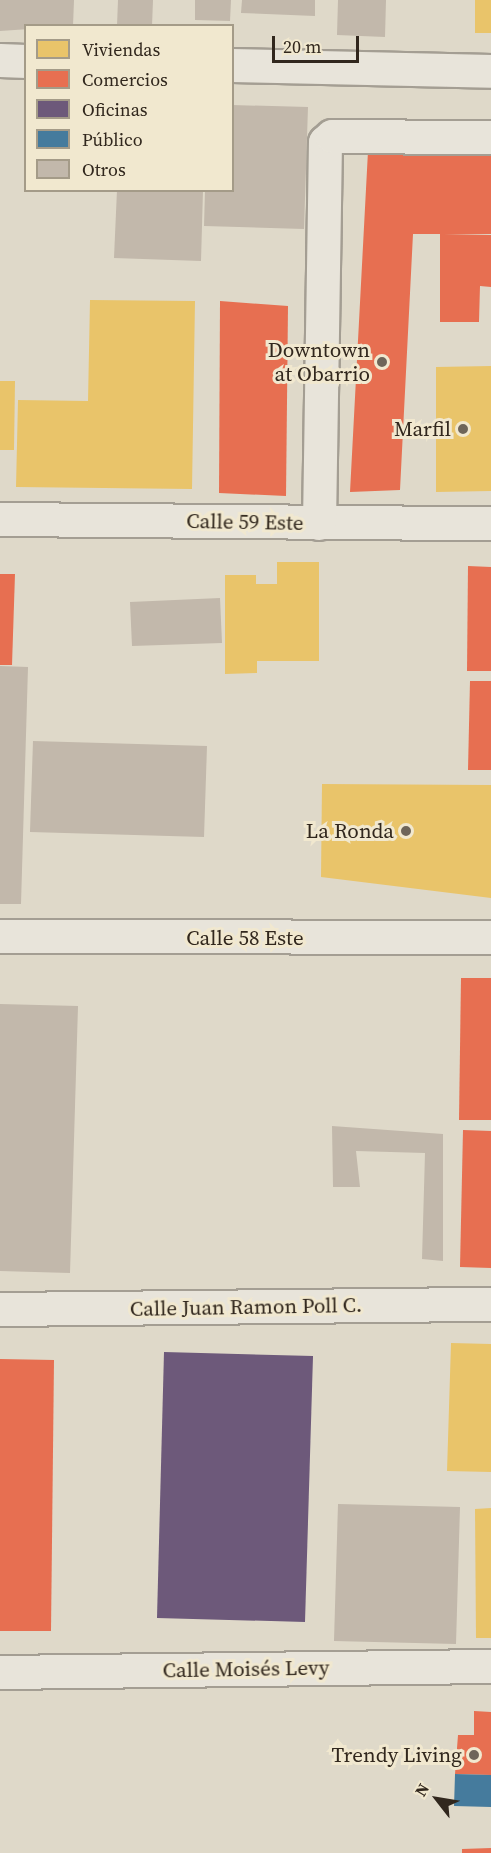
<!DOCTYPE html>
<meta charset="utf-8">
<style>
body{margin:0}
#map{position:relative;width:491px;height:1853px;overflow:hidden;background:#dfd9c9;font-family:"Source Serif 4",serif}
div>[style]{position:absolute}
.homes>*{inset:0;background:#e9c46a}
.shops>*{inset:0;background:#e76f51}
.offices>*{inset:0;background:#6d597a}
.public>*{inset:0;background:#457b9d}
.building>*{inset:0;background:#c2b8ab}
.roads{filter:drop-shadow(2px 0 #a49e93) drop-shadow(-2px 0 #a49e93) drop-shadow(0 2px #a49e93) drop-shadow(0 -2px #a49e93)}
.minor>*{height:33px;margin:-16.5px;padding:0 16.5px;transform-origin:16.5px;border-radius:16.5px;background:#e8e4da}
.dots>*{width:16px;height:16px;translate:-50% -50%;box-sizing:border-box;border:3px solid #f1e8cf;border-radius:50%}
span{translate:-50% -50%;white-space:nowrap;text-align:center;line-height:1.15;-webkit-text-stroke:6px #f1e8cf;paint-order:stroke}
.poi-label{font-size:21px;color:#31271d}
.right{translate:-100% -50%;text-align:right}
.street-label{font-size:21px;color:#31271d}
.legend{position:absolute;left:24px;top:24px;width:210px;height:168px;box-sizing:border-box;background:#f1e8cf;border:2px solid #a49b88;margin:0;padding:8px 10px;list-style:none;font-size:18px;color:#31271d}
.legend li{display:flex;align-items:center;gap:12px;height:30px}
.legend b{width:30px;border:2px solid #a49b88}
.north{position:absolute;left:407px;top:1769px;width:60px;height:60px;-webkit-text-stroke:4px #f1e8cf;paint-order:stroke;rotate:301deg;font-size:16px;font-weight:700;line-height:24px;text-align:center;color:#31271d}
.north::after{content:'';display:block;margin:auto;width:21px;height:27px;background:#31271d;clip-path:polygon(50% 0,100% 100%,50% 72%,0 100%)}
.scale{position:absolute;left:272px;top:36px;width:87px;height:27px;box-sizing:border-box;border:3px solid #31271d;border-top:0;padding-left:8px;font-size:18px;line-height:21px;white-space:nowrap;color:#31271d;-webkit-text-stroke:4px #f1e8cf;paint-order:stroke}
</style>
<div id="map">
<div class="homes">
<div style="clip-path:polygon(475px 0,491px 0,491px 33px,475px 33px)"></div>
<div style="clip-path:polygon(90px 300px,195px 301px,192px 489px,16px 487px,18px 400px,88px 401px)"></div>
<div style="clip-path:polygon(491px 366px,491px 491px,436px 492px,436px 367px)"></div>
<div style="clip-path:polygon(0 381px,15px 381px,14px 450px,0 450px)"></div>
<div style="clip-path:polygon(277px 562px,319px 562px,319px 661px,257px 661px,257px 673px,225px 674px,225px 575px,256px 575px,256px 584px,277px 584px)"></div>
<div style="clip-path:polygon(322px 784px,491px 785px,491px 898px,321px 877px)"></div>
<div style="clip-path:polygon(451px 1343px,491px 1344px,491px 1472px,447px 1471px)"></div>
<div style="clip-path:polygon(491px 1508px,491px 1638px,476px 1638px,475px 1509px)"></div>
</div>
<div class="shops">
<div style="clip-path:polygon(368px 151px,491px 154px,491px 234px,444px 234px,491px 235px,491px 287px,480px 286px,479px 322px,440px 322px,440px 234px,413px 234px,400px 490px,350px 492px)"></div>
<div style="clip-path:polygon(220px 301px,288px 306px,286px 496px,219px 493px)"></div>
<div style="clip-path:polygon(468px 566px,491px 567px,491px 671px,467px 671px)"></div>
<div style="clip-path:polygon(0 574px,15px 574px,12px 665px,0 665px)"></div>
<div style="clip-path:polygon(470px 681px,491px 681px,491px 770px,468px 770px)"></div>
<div style="clip-path:polygon(461px 978px,491px 978px,491px 1120px,459px 1120px)"></div>
<div style="clip-path:polygon(463px 1130px,491px 1131px,491px 1268px,460px 1267px)"></div>
<div style="clip-path:polygon(0 1359px,54px 1360px,51px 1631px,0 1631px)"></div>
<div style="clip-path:polygon(474px 1711px,491px 1712px,491px 1775px,455px 1774px,458px 1735px,474px 1735px)"></div>
<div style="clip-path:polygon(491px 1848px,491px 1853px,462px 1853px,462px 1849px)"></div>
</div>
<div class="offices">
<div style="clip-path:polygon(164px 1352px,313px 1356px,305px 1622px,157px 1618px)"></div>
</div>
<div class="public">
<div style="clip-path:polygon(455px 1774px,491px 1775px,491px 1807px,454px 1806px)"></div>
</div>
<div class="building">
<div style="clip-path:polygon(0 0,74px 0,73px 26px,0 31px)"></div>
<div style="clip-path:polygon(118px 0,153px 0,152px 26px,117px 26px)"></div>
<div style="clip-path:polygon(195px 0,231px 0,230px 21px,195px 20px)"></div>
<div style="clip-path:polygon(242px 0,315px 0,315px 16px,241px 13px)"></div>
<div style="clip-path:polygon(338px 0,386px 0,385px 37px,337px 35px)"></div>
<div style="clip-path:polygon(232px 105px,308px 107px,304px 229px,204px 226px,205px 190px,232px 190px)"></div>
<div style="clip-path:polygon(117px 190px,203px 190px,201px 261px,114px 258px)"></div>
<div style="clip-path:polygon(220px 598px,222px 643px,132px 646px,130px 602px)"></div>
<div style="clip-path:polygon(0 666px,28px 667px,21px 904px,0 904px)"></div>
<div style="clip-path:polygon(33px 741px,207px 746px,204px 837px,30px 832px)"></div>
<div style="clip-path:polygon(0 1004px,78px 1006px,70px 1273px,0 1271px)"></div>
<div style="clip-path:polygon(332px 1126px,443px 1134px,443px 1261px,422px 1259px,425px 1153px,356px 1151px,360px 1187px,333px 1187px)"></div>
<div style="clip-path:polygon(338px 1504px,460px 1507px,456px 1644px,334px 1641px)"></div>
</div>
<div class="roads">
<div class="minor">
<div style="left:0;top:60px;width:26px;rotate:2deg"></div>
<div style="left:232px;top:65px;width:259px;rotate:1.3deg"></div>
<div style="left:0;top:519px;width:491px;rotate:0.5deg"></div>
<div style="left:319px;top:523px;width:381px;rotate:-89.1deg"></div>
<div style="left:325px;top:142px;width:9px;rotate:-41deg"></div>
<div style="left:332px;top:136px;width:159px;rotate:0.4deg"></div>
<div style="left:0;top:936px;width:491px;rotate:0.1deg"></div>
<div style="left:0;top:1309px;width:491px;rotate:-0.6deg"></div>
<div style="left:0;top:1672px;width:491px;rotate:-0.7deg"></div>
</div>
</div>
<div class="dots">
<div style="left:382px;top:362px;background:#6e6559"></div>
<div style="left:463px;top:429px;background:#6e6559"></div>
<div style="left:406px;top:831px;background:#6e6559"></div>
<div style="left:474px;top:1755px;background:#6e6559"></div>
</div>
<div class="poi-label">
<span class="right" style="left:370px;top:362px">Downtown<br>at Obarrio</span>
<span class="right" style="left:451px;top:429px">Marfil</span>
<span class="right" style="left:394px;top:831px">La Ronda</span>
<span class="right" style="left:462px;top:1755px">Trendy Living</span>
</div>
<div class="street-label">
<span style="left:245px;top:522px;rotate:1deg">Calle 59 Este</span>
<span style="left:245px;top:938px">Calle 58 Este</span>
<span style="left:246px;top:1307px;rotate:-1deg">Calle Juan Ramon Poll C.</span>
<span style="left:246px;top:1669px;rotate:-1deg">Calle Moisés Levy</span>
</div>
<ul class="legend">
<li><b style="height:16px;background:#e9c46a"></b>Viviendas</li>
<li><b style="height:16px;background:#e76f51"></b>Comercios</li>
<li><b style="height:16px;background:#6d597a"></b>Oficinas</li>
<li><b style="height:16px;background:#457b9d"></b>Público</li>
<li><b style="height:16px;background:#c2b8ab"></b>Otros</li>
</ul>
<div class="north">N</div>
<div class="scale">20 m</div>
</div>
